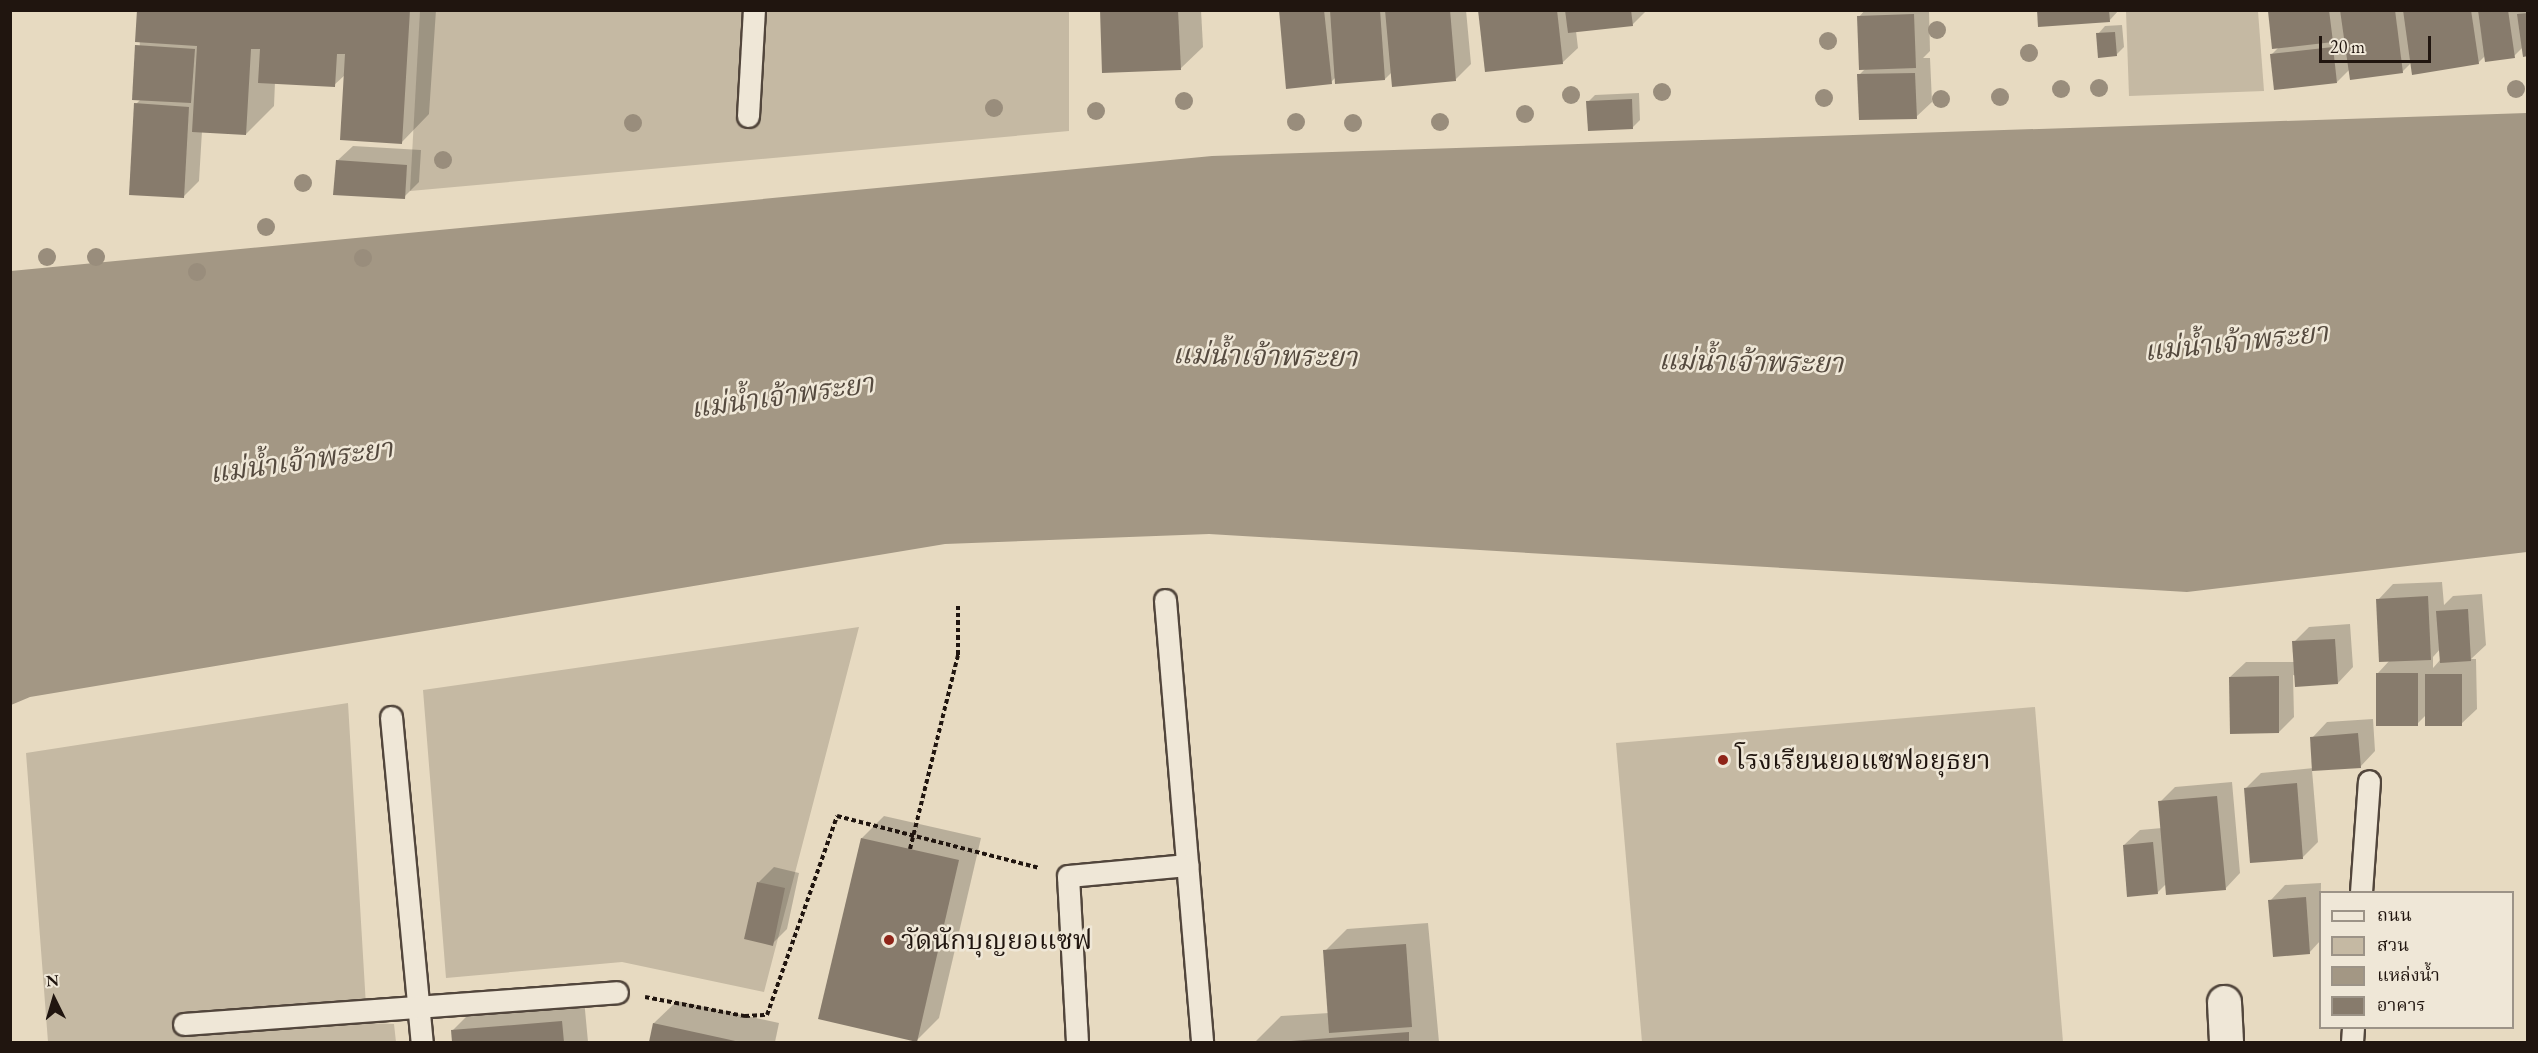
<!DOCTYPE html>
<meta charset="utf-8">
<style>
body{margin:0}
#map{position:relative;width:2538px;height:1053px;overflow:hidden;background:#e7dac1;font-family:"EB Garamond","Noto Serif Thai",serif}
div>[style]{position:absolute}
.green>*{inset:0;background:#c5b9a3}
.water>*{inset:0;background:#a39784}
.shadow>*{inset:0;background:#0003}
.building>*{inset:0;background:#877b6c}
.path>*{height:4px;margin-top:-2px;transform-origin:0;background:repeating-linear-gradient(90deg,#20150f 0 4.5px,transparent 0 7.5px)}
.roads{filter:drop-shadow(2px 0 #52463c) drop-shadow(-2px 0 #52463c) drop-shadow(0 2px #52463c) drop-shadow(0 -2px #52463c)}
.service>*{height:21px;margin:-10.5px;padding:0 10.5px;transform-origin:10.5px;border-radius:10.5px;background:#efe7d7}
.minor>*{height:33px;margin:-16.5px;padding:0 16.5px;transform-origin:16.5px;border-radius:16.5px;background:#efe7d7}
.trees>*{width:18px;height:18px;margin:-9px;border-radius:50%;background:#998d7c}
.dots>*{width:16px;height:16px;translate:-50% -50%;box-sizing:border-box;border:3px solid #efe7d7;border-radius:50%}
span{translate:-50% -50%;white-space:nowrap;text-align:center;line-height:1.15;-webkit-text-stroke:5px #efe7d7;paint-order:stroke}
.poi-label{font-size:27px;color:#20150f}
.left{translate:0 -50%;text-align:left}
.water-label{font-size:28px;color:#54493e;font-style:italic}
.frame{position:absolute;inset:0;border:12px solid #20150f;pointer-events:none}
.legend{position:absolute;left:2319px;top:891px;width:195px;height:138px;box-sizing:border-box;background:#efe7d7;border:2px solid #9c9387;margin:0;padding:8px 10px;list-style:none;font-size:18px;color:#20150f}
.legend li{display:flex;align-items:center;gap:12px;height:30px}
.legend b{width:30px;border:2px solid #9c9387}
.north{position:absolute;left:24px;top:969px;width:60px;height:60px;-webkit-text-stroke:4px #efe7d7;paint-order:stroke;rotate:355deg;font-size:16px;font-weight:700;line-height:24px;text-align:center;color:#20150f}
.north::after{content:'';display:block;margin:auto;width:21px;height:27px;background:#20150f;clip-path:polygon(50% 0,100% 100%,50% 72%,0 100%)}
.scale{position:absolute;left:2319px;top:36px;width:112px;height:27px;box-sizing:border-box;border:3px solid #20150f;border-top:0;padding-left:8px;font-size:18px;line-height:21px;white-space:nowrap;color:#20150f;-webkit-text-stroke:4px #efe7d7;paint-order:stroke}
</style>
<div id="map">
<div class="green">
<div style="clip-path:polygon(420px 11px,1069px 11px,1069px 131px,410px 191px)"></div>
<div style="clip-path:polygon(2126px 11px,2258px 11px,2264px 91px,2129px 96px)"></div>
<div style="clip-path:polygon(859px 627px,764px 992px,622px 962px,446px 978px,423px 690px)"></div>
<div style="clip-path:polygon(348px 703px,367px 1023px,394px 1024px,396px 1042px,48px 1042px,26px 753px)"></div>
<div style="clip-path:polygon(2035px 707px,2063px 1042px,1642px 1042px,1616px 743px)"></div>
</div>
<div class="water">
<div style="clip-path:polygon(2527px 113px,2527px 552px,2187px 592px,1209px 534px,945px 544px,30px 697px,11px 705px,11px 271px,1212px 156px)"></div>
</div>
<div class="shadow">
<div style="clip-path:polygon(139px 10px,436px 10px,429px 114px,401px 143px,345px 75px,334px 85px,275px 82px,274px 106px,246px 134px,202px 131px,199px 181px,184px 196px,136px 104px,141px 99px)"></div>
<div style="clip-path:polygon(1102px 10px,1201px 10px,1203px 47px,1180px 69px)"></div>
<div style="clip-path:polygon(1280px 10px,1466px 10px,1471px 64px,1455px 80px,1392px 72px,1385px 79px,1336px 77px,1331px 82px)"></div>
<div style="clip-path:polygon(1480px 10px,1647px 10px,1632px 25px,1576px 31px,1578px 48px,1562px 63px)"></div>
<div style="clip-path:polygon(1865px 10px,1929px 10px,1930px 51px,1923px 58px,1930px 58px,1932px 102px,1916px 117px,1859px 75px,1866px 68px,1859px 17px)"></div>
<div style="clip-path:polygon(2038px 10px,2119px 10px,2109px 21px)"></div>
<div style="clip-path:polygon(2528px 10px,2528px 55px,2523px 47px,2514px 56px,2486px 55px,2478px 63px,2412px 62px,2402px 72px,2350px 69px,2337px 82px,2271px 55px,2279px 47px,2270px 10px)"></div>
<div style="clip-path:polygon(2122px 25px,2124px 47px,2116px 55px,2098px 34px,2105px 26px)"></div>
<div style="clip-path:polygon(1639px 93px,1640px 120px,1633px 127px,1588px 102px,1595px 95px)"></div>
<div style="clip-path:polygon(353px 146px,421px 150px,419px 182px,404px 197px,337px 161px)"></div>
<div style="clip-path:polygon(evenodd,2442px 582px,2444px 605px,2453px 596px,2482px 594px,2486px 645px,2471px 659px,2476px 659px,2477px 709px,2461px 724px,2426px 715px,2417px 724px,2378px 673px,2390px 660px,2378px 600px,2393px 584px,2442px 582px,2441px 648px,2441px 659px,2433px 668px,2433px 657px,2441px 648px)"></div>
<div style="clip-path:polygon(2350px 624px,2353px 667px,2338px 683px,2293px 675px,2294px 717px,2279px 732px,2230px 677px,2246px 662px,2295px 662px,2294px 642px,2309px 627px)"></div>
<div style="clip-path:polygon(2373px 719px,2375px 751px,2360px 767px,2312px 770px,2318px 842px,2302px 858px,2246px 788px,2261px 773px,2314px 768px,2312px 738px,2327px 722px)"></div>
<div style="clip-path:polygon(2232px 782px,2240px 873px,2225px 889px,2167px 883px,2157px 893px,2124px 845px,2140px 830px,2162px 828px,2160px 802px,2175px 787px)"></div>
<div style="clip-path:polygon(884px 816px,981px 838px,939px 1018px,917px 1040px,862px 838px)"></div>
<div style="clip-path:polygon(774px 867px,799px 873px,787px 929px,772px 944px,746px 938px,759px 882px)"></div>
<div style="clip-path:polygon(2321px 883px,2320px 941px,2309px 953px,2270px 901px,2285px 885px)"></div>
<div style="clip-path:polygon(1428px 923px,1439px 1042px,1255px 1042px,1281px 1016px,1329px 1013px,1325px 951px,1347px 929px)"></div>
<div style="clip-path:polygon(584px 999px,588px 1042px,454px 1042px,453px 1030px,475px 1008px)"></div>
<div style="clip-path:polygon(677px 1001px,779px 1023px,775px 1042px,650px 1042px,654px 1023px)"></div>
</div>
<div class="building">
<div style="clip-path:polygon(137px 10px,410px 10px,402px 144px,340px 140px,345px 54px,337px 54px,335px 87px,258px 83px,260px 49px,251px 49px,246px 135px,192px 132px,197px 46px,135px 42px)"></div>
<div style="clip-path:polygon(1100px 10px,1178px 10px,1181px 70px,1102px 73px)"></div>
<div style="clip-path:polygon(1279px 10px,1324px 10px,1332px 84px,1286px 89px)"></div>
<div style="clip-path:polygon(1330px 10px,1380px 10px,1385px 80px,1335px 84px)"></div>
<div style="clip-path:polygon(1385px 10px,1450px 10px,1456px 81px,1392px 87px)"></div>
<div style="clip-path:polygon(1478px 10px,1557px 10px,1563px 64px,1485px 72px)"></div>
<div style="clip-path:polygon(1565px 10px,1631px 10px,1633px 26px,1568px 33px)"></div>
<div style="clip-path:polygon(2037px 10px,2109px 10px,2110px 22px,2038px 27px)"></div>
<div style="clip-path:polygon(2329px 10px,2333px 42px,2272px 49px,2268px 11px)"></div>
<div style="clip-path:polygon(2340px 10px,2395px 10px,2403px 73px,2350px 80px)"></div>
<div style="clip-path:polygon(2403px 10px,2471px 10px,2479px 64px,2412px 75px)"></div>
<div style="clip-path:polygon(2478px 10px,2508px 10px,2515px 58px,2485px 62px)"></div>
<div style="clip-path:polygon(2528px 13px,2528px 56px,2523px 57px,2517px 14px)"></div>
<div style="clip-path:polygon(1914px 14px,1916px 68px,1859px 70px,1857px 16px)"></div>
<div style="clip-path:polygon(2115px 32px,2117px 56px,2098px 58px,2096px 33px)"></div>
<div style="clip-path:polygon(135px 45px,195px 49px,191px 103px,132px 100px)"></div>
<div style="clip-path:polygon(2333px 47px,2337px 83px,2274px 90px,2270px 54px)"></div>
<div style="clip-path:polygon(1915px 73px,1917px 119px,1859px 120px,1857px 74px)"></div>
<div style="clip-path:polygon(1632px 99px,1633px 129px,1588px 131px,1586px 101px)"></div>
<div style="clip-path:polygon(134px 103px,189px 107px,184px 198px,129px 195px)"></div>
<div style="clip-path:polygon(336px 160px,407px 165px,405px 199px,333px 195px)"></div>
<div style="clip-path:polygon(2428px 596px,2431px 660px,2379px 662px,2376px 599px)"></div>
<div style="clip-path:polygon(2468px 609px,2471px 661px,2440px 663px,2436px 611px)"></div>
<div style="clip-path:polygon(2335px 639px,2338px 684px,2295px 687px,2292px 641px)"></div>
<div style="clip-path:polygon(2376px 673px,2418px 673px,2418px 726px,2376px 726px)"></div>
<div style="clip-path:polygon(2425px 674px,2462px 674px,2462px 726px,2425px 726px)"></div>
<div style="clip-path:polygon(2279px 676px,2279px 733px,2230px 734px,2229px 677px)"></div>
<div style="clip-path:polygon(2358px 733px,2361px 768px,2312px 771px,2310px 737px)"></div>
<div style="clip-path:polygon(2297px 783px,2303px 859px,2250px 863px,2244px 788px)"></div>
<div style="clip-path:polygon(2217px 796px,2226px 890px,2166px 895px,2158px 801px)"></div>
<div style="clip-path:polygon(861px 838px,959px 860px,917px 1042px,818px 1019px)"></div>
<div style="clip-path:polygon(2153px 842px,2158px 894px,2127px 897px,2123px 845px)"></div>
<div style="clip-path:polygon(757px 882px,785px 888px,773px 946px,744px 939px)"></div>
<div style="clip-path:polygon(2306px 897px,2310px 954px,2273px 957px,2268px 900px)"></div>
<div style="clip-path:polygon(1406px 944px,1412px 1027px,1329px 1033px,1323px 950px)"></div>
<div style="clip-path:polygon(562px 1021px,564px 1042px,452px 1042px,451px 1030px)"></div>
<div style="clip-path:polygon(653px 1023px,740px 1042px,649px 1042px)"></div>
<div style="clip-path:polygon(1409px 1032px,1409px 1042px,1291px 1042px,1291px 1041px)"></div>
</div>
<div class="path">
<div style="left:910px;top:849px;width:200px;rotate:-76.1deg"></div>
<div style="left:958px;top:655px;width:49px;rotate:-90deg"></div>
<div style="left:645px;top:997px;width:102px;rotate:10.8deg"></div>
<div style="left:745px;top:1016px;width:22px;rotate:-3deg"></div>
<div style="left:767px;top:1015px;width:211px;rotate:-70.6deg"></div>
<div style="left:837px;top:816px;width:209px;rotate:14.4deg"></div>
</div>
<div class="roads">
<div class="service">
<div style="left:748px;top:116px;width:106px;rotate:-86.8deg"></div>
<div style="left:1165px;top:600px;width:444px;rotate:85.2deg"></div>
<div style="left:391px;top:717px;width:326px;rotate:84.6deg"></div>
<div style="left:2361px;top:892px;width:111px;rotate:-85.9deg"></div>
<div style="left:184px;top:1024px;width:434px;rotate:-4.2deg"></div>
<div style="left:1077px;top:1042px;width:166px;rotate:-93.1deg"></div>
<div style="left:1068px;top:876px;width:120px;rotate:-5.3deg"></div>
<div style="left:2352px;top:1042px;width:14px;rotate:-86deg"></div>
</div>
<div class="minor">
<div style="left:2224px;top:1002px;width:40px;rotate:87.1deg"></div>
</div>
</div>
<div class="trees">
<div style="left:1937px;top:30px"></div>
<div style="left:1828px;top:41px"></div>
<div style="left:2029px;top:53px"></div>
<div style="left:2099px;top:88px"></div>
<div style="left:2061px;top:89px"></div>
<div style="left:2516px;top:89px"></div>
<div style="left:1662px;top:92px"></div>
<div style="left:1571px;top:95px"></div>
<div style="left:2000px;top:97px"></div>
<div style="left:1824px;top:98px"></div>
<div style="left:1941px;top:99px"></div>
<div style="left:1184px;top:101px"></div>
<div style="left:994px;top:108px"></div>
<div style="left:1096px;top:111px"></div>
<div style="left:1525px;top:114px"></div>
<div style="left:1296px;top:122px"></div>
<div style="left:1440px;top:122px"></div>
<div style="left:633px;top:123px"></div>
<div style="left:1353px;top:123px"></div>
<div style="left:443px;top:160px"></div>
<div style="left:303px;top:183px"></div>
<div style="left:266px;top:227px"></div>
<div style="left:47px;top:257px"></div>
<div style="left:96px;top:257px"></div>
<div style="left:363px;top:258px"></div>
<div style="left:197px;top:272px"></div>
</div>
<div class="dots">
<div style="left:1723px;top:760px;background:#8f2418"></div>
<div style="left:889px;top:940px;background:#8f2418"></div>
</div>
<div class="poi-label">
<span class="left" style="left:1735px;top:760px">โรงเรียนยอแซฟอยุธยา</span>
<span class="left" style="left:901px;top:940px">วัดนักบุญยอแซฟ</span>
</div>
<div class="water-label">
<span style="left:2236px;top:341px;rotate:-6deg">แม่น้ำเจ้าพระยา</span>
<span style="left:1265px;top:355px;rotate:1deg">แม่น้ำเจ้าพระยา</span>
<span style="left:1751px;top:361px;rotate:1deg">แม่น้ำเจ้าพระยา</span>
<span style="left:782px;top:395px;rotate:-8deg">แม่น้ำเจ้าพระยา</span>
<span style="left:301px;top:460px;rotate:-8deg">แม่น้ำเจ้าพระยา</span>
</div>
<div class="frame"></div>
<ul class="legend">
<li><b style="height:8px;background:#efe7d7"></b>ถนน</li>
<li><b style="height:16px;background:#c5b9a3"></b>สวน</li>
<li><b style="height:16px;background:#a39784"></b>แหล่งน้ำ</li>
<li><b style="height:16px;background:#877b6c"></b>อาคาร</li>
</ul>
<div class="north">N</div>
<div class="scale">20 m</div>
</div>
